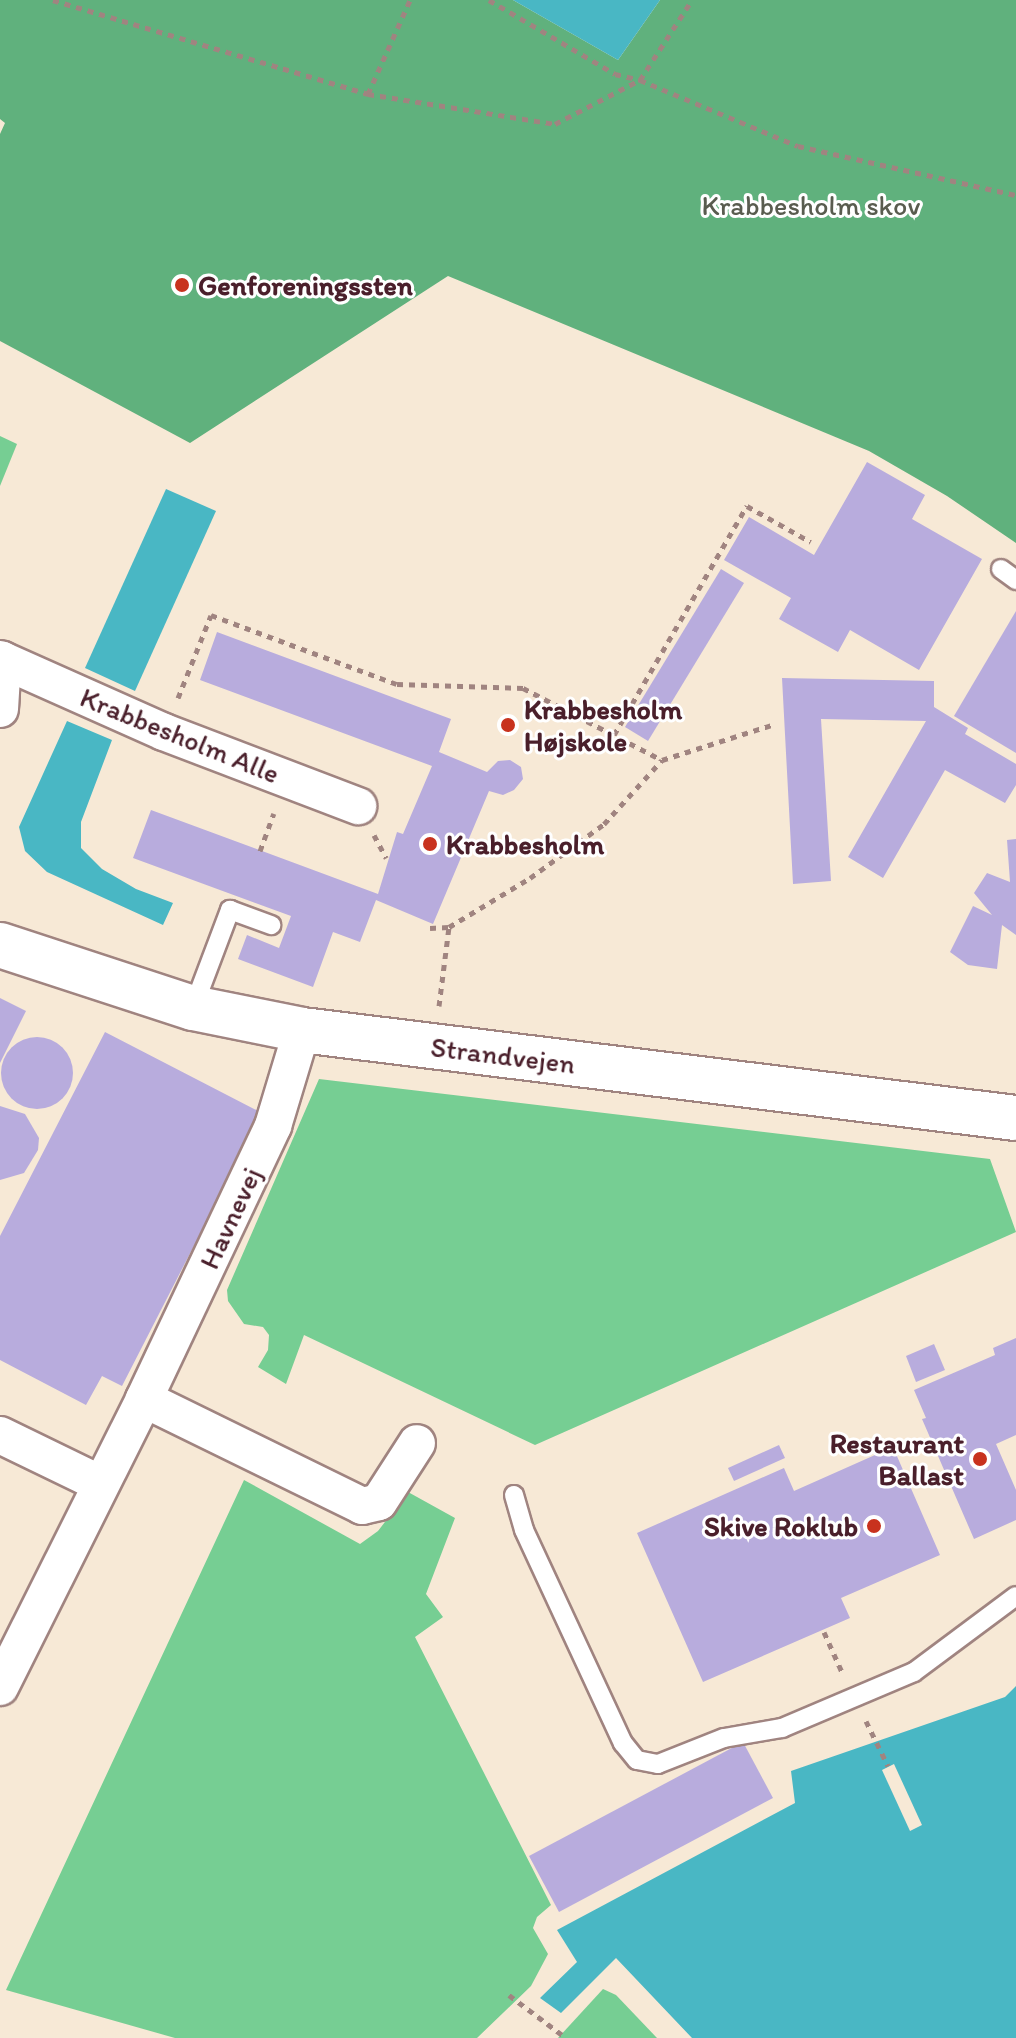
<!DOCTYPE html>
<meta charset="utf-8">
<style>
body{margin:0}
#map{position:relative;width:1016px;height:2038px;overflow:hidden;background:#f7e9d6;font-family:Itim,sans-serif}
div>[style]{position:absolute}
.green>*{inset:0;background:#76ce93}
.forest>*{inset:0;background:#60b17d}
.water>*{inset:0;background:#49b7c4}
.pier>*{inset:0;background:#f7e9d6}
.building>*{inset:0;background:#b8acdd}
.round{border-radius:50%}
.path>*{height:5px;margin-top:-2.5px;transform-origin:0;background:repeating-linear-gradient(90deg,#a08480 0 6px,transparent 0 12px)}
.roads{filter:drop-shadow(2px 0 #a08480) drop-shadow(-2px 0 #a08480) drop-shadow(0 2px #a08480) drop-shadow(0 -2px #a08480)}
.lane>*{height:18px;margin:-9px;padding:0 9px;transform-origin:9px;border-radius:9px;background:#fff}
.street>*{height:36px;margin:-18px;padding:0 18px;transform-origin:18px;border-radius:18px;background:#fff}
.secondary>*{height:44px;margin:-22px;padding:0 22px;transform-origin:22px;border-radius:22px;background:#fff}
.dots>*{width:22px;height:22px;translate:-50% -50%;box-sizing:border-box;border:4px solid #fff;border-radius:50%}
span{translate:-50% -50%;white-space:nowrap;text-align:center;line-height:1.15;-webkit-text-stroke:6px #fff;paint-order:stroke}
.park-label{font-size:28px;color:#595c4f}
.poi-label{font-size:28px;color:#4a1f2b;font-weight:700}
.left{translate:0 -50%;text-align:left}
.right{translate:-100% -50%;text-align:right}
.street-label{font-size:28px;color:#4a1f2b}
</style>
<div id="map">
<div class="green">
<div style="clip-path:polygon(0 436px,17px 444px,0 486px)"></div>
<div style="clip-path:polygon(319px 1079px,990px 1159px,1016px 1232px,535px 1445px,304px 1335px,286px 1384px,258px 1367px,268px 1350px,269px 1335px,263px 1327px,244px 1324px,228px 1301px,227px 1290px)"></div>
<div style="clip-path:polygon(244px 1480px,360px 1544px,378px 1531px,408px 1492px,455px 1518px,426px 1594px,443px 1617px,415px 1637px,551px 1905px,537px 1917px,533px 1928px,548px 1954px,531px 1986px,477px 2038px,175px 2038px,6px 1990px)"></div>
<div style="clip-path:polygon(603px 1989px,616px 1995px,657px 2038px,558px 2038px)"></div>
</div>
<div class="forest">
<div style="clip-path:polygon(0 0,513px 0,618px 60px,660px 0,1016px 0,1016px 543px,947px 496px,869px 451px,448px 276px,190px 443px,0 341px,0 134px,5px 123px,0 119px)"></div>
</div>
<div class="water">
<div style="clip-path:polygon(513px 0,660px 0,618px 60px)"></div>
<div style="clip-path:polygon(166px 489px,216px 511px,135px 691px,85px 668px)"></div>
<div style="clip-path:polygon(67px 721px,112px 740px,81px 822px,81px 848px,102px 869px,136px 889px,173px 903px,163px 925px,47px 872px,25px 851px,19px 827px)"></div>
<div style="clip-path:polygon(1016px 1686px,1016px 2038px,692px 2038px,616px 1958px,561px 2013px,540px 1998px,577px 1962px,557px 1930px,795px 1803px,791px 1771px,1005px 1697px)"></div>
</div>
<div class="pier">
<div style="clip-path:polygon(894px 1764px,922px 1825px,910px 1831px,882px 1770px)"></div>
</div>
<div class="building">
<div style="clip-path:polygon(867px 462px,925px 495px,912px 519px,982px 559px,919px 670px,850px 630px,838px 652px,779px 619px,791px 598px,724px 560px,749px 517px,814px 555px)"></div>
<div style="clip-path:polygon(721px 569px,744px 583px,648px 741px,625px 727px)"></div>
<div style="clip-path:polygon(1016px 611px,1016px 753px,954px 716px)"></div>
<div style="clip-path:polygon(217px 632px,451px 719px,439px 752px,487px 772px,498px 761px,510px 760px,521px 767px,523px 779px,514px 790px,503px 795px,489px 791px,433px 924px,376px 900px,360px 942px,333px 932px,313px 987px,238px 959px,247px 935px,279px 948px,291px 916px,133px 858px,151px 810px,378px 894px,397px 832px,403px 834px,432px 766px,200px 680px)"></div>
<div style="clip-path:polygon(782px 678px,934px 681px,934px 707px,968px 728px,965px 734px,1016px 764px,1016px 785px,1005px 803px,945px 770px,883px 878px,848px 857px,926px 721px,821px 719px,831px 881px,793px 884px)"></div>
<div style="clip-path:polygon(1016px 839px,1016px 935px,1002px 925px,997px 969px,968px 965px,950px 952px,973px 906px,992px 915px,974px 893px,987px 873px,1010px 882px,1007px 840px)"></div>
<div style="clip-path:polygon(0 998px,26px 1011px,0 1063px)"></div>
<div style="clip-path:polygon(105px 1032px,262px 1113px,122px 1386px,102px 1376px,86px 1405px,0 1360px,0 1236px)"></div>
<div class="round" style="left:1px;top:1037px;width:72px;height:72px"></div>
<div style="clip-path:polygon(0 1106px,25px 1114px,39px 1138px,38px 1150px,24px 1173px,0 1180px)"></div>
<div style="clip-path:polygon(1016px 1338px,1016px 1435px,996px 1444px,1016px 1490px,1016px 1520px,974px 1539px,922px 1419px,926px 1418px,914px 1390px,995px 1355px,993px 1348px)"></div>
<div style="clip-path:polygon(934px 1344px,945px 1370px,916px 1382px,906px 1356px)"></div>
<div style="clip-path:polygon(779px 1445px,785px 1458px,734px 1481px,728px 1468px)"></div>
<div style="clip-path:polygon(893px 1447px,940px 1555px,841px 1598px,850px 1618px,703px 1682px,637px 1533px,784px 1468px,794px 1491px)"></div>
<div style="clip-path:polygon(743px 1742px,773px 1798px,559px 1912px,529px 1856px)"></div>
</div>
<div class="path">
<div style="left:53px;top:0;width:329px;rotate:16.6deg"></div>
<div style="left:368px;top:94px;width:189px;rotate:9.1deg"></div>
<div style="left:555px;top:124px;width:96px;rotate:-27.4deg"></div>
<div style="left:640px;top:80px;width:171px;rotate:22.7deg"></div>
<div style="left:798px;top:146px;width:223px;rotate:12.7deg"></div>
<div style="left:489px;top:0;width:146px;rotate:30.4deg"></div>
<div style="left:615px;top:74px;width:26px;rotate:13deg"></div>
<div style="left:640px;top:80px;width:95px;rotate:-57deg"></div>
<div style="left:368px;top:94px;width:103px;rotate:-65.9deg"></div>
<div style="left:178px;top:698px;width:89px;rotate:-68.3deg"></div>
<div style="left:211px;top:615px;width:198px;rotate:20.4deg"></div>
<div style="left:397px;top:684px;width:126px;rotate:1.8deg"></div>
<div style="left:523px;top:688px;width:157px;rotate:27.4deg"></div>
<div style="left:662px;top:760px;width:119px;rotate:-17.7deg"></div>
<div style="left:614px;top:735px;width:265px;rotate:-59.9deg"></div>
<div style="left:747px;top:506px;width:73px;rotate:29.4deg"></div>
<div style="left:374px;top:835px;width:26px;rotate:62deg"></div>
<div style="left:260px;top:851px;width:40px;rotate:-69.8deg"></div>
<div style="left:430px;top:928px;width:19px;rotate:-3deg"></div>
<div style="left:449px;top:927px;width:95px;rotate:-31.2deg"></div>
<div style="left:530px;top:878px;width:92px;rotate:-36.1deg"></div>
<div style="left:604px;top:824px;width:86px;rotate:-47.8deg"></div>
<div style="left:439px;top:1006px;width:80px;rotate:-82.8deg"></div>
<div style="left:824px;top:1632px;width:44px;rotate:65.8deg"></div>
<div style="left:866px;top:1721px;width:50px;rotate:63.9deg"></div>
<div style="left:509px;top:1995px;width:70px;rotate:36.9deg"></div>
</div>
<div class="roads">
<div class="lane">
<div style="left:1001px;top:569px;width:19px;rotate:36deg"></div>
<div style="left:193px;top:1008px;width:105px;rotate:-69.3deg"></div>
<div style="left:230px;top:910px;width:44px;rotate:20.1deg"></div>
<div style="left:514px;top:1495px;width:36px;rotate:74deg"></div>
<div style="left:524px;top:1530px;width:235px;rotate:65.1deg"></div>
<div style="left:623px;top:1743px;width:22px;rotate:51deg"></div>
<div style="left:637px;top:1760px;width:21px;rotate:11deg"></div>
<div style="left:658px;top:1764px;width:71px;rotate:-21.5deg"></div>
<div style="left:724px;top:1738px;width:59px;rotate:-9.8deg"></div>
<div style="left:782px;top:1728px;width:143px;rotate:-23deg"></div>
<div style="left:914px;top:1672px;width:127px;rotate:-36.7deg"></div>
</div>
<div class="street">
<div style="left:0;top:659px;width:180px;rotate:24deg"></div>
<div style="left:164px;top:732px;width:208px;rotate:20.9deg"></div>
<div style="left:0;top:709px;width:49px;rotate:-86.5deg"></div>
<div style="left:144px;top:1399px;width:243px;rotate:26.1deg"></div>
<div style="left:362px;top:1506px;width:17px;rotate:-13deg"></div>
<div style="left:379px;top:1502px;width:70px;rotate:-57.2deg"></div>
<div style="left:0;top:1435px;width:112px;rotate:25.9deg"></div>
<div style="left:0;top:1687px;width:322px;rotate:-63.4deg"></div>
<div style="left:144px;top:1399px;width:302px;rotate:-64.7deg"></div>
<div style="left:273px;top:1126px;width:100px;rotate:-73.2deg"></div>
</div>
<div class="secondary">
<div style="left:0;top:945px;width:203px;rotate:18.1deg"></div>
<div style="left:193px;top:1008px;width:111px;rotate:11.4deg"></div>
<div style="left:302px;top:1030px;width:719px;rotate:7.03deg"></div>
</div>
</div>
<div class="dots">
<div style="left:182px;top:285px;background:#c8321e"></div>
<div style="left:508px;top:725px;background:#c8321e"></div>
<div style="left:430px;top:844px;background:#c8321e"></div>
<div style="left:980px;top:1459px;background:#c8321e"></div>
<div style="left:874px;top:1526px;background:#c8321e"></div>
</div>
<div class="park-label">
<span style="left:811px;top:205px">Krabbesholm skov</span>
</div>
<div class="poi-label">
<span class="left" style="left:198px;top:285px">Genforeningssten</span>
<span class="left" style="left:524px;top:725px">Krabbesholm<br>Højskole</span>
<span class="left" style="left:446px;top:844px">Krabbesholm</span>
<span class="right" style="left:964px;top:1459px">Restaurant<br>Ballast</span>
<span class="right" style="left:858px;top:1526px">Skive Roklub</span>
</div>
<div class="street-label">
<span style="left:180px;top:735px;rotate:22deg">Krabbesholm Alle</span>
<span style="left:503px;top:1055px;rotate:7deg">Strandvejen</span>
<span style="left:230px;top:1218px;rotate:-65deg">Havnevej</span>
</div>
</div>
